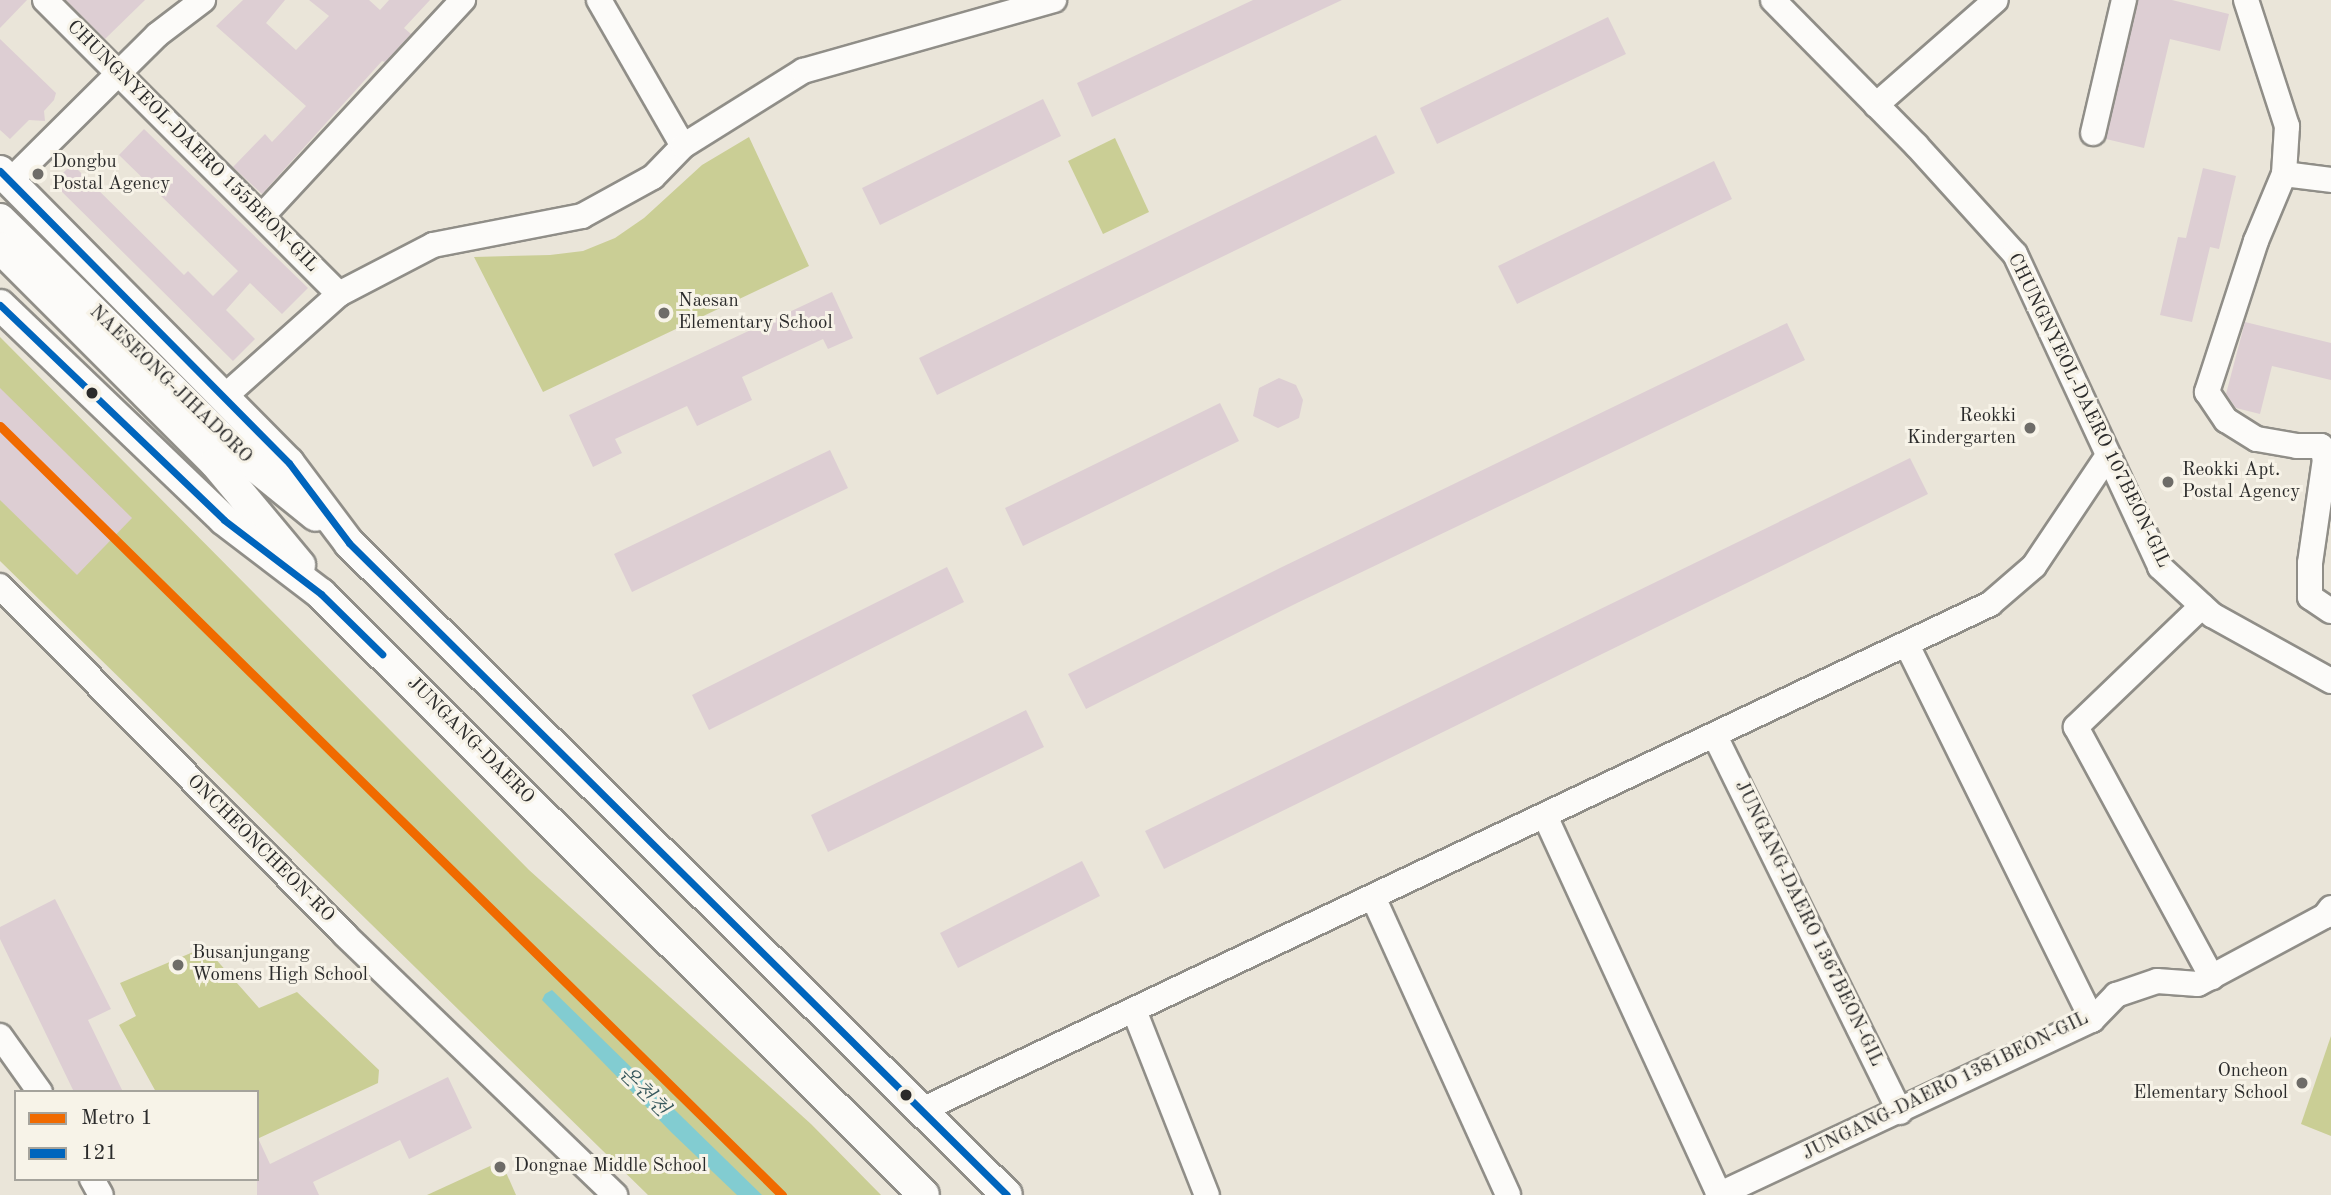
<!DOCTYPE html>
<meta charset="utf-8">
<style>
body{margin:0}
#map{position:relative;width:2331px;height:1195px;overflow:hidden;background:#eae5d9;font-family:"Old Standard TT","Noto Serif KR",serif}
div>[style]{position:absolute}
.green>*{inset:0;background:#cace95}
.water>*{inset:0;background:#82ccd1}
.building>*{inset:0;background:#ddced3}
.roads{filter:drop-shadow(2px 0 #908e88) drop-shadow(-2px 0 #908e88) drop-shadow(0 2px #908e88) drop-shadow(0 -2px #908e88)}
.minor>*{height:24px;margin:-12px;padding:0 12px;transform-origin:12px;border-radius:12px;background:#fcfbf9}
.major>*{height:30px;margin:-15px;padding:0 15px;transform-origin:15px;border-radius:15px;background:#fcfbf9}
.bus-1>*{height:7px;margin:-3.5px;padding:0 3.5px;transform-origin:3.5px;border-radius:3.5px;background:#0065bd}
.metro-1>*{height:9px;margin:-4.5px;padding:0 4.5px;transform-origin:4.5px;border-radius:4.5px;background:#f06a00}
.dots>*{width:19px;height:19px;translate:-50% -50%;box-sizing:border-box;border:4px solid #f7f3e8;border-radius:50%}
span{translate:-50% -50%;white-space:nowrap;text-align:center;line-height:1.15;-webkit-text-stroke:6px #f7f3e8;paint-order:stroke}
.street-label{font-size:19px;color:#2b2b2b}
.poi-label{font-size:19px;color:#2b2b2b}
.left{translate:0 -50%;text-align:left}
.right{translate:-100% -50%;text-align:right}
.water-label{font-size:21px;color:#38585c;font-style:italic}
.legend{position:absolute;left:14px;top:1090px;width:245px;height:91px;box-sizing:border-box;background:#f7f3e8;border:2px solid #a5a39c;margin:0;padding:9px 12px;list-style:none;font-size:21px;color:#2b2b2b}
.legend li{display:flex;align-items:center;gap:14px;height:35px}
.legend b{width:35px;border:2px solid #a5a39c}
</style>
<div id="map">
<div class="green">
<div style="clip-path:polygon(749px 137px,809px 266px,543px 392px,474px 257px,550px 255px,583px 251px,615px 238px,644px 218px,702px 165px)"></div>
<div style="clip-path:polygon(1115px 138px,1149px 212px,1103px 234px,1068px 161px)"></div>
<div style="clip-path:polygon(0 337px,529px 870px,811px 1124px,881px 1195px,648px 1195px,0 561px)"></div>
<div style="clip-path:polygon(205px 947px,259px 1008px,297px 992px,379px 1070px,378px 1083px,257px 1139px,257px 1092px,156px 1092px,119px 1025px,136px 1016px,120px 983px)"></div>
<div style="clip-path:polygon(2331px 1036px,2331px 1136px,2301px 1124px)"></div>
<div style="clip-path:polygon(501px 1161px,516px 1195px,427px 1195px)"></div>
</div>
<div class="water">
<div style="clip-path:polygon(552px 990px,762px 1195px,737px 1195px,672px 1133px,542px 1000px,545px 994px)"></div>
</div>
<div class="building">
<div style="clip-path:polygon(0 0,27px 0,0 28px)"></div>
<div style="clip-path:polygon(66px 0,145px 0,105px 39px)"></div>
<div style="clip-path:polygon(243px 0,285px 0,266px 23px,296px 50px,329px 16px,309px 0,369px 0,380px 10px,389px 0,430px 0,404px 28px,411px 34px,385px 62px,382px 61px,262px 194px,233px 167px,265px 134px,272px 142px,306px 106px,216px 26px)"></div>
<div style="clip-path:polygon(1253px 0,1342px 0,1092px 117px,1077px 83px)"></div>
<div style="clip-path:polygon(2138px 0,2172px 0,2229px 14px,2220px 51px,2170px 39px,2144px 148px,2106px 139px)"></div>
<div style="clip-path:polygon(1608px 17px,1626px 54px,1437px 144px,1420px 108px)"></div>
<div style="clip-path:polygon(0 39px,56px 93px,54px 100px,44px 111px,45px 121px,29px 120px,10px 139px,0 130px)"></div>
<div style="clip-path:polygon(1043px 99px,1061px 136px,880px 225px,862px 188px)"></div>
<div style="clip-path:polygon(144px 129px,308px 288px,282px 314px,250px 283px,226px 310px,255px 339px,233px 361px,53px 183px,72px 164px,184px 275px,188px 271px,213px 296px,238px 271px,119px 155px)"></div>
<div style="clip-path:polygon(1376px 135px,1395px 173px,937px 395px,919px 358px)"></div>
<div style="clip-path:polygon(1714px 161px,1732px 199px,1517px 304px,1498px 266px)"></div>
<div style="clip-path:polygon(2203px 168px,2236px 176px,2219px 249px,2210px 247px,2192px 322px,2160px 315px,2178px 237px,2186px 238px)"></div>
<div style="clip-path:polygon(832px 292px,853px 338px,828px 349px,823px 339px,742px 377px,752px 400px,697px 426px,687px 406px,615px 439px,622px 453px,593px 467px,569px 415px)"></div>
<div style="clip-path:polygon(2245px 322px,2331px 343px,2331px 380px,2272px 366px,2260px 414px,2236px 408px,2226px 394px)"></div>
<div style="clip-path:polygon(1787px 323px,1805px 360px,1297px 603px,1086px 709px,1068px 674px,1280px 568px)"></div>
<div style="clip-path:polygon(1279px 378px,1296px 385px,1303px 400px,1299px 418px,1278px 428px,1253px 416px,1259px 388px)"></div>
<div style="clip-path:polygon(0 388px,132px 518px,77px 575px,0 500px)"></div>
<div style="clip-path:polygon(1220px 403px,1239px 441px,1023px 546px,1005px 508px)"></div>
<div style="clip-path:polygon(830px 450px,848px 488px,632px 592px,614px 554px)"></div>
<div style="clip-path:polygon(1910px 458px,1928px 494px,1164px 869px,1145px 831px)"></div>
<div style="clip-path:polygon(947px 567px,964px 602px,709px 730px,692px 695px)"></div>
<div style="clip-path:polygon(1026px 710px,1044px 747px,828px 852px,811px 815px)"></div>
<div style="clip-path:polygon(1082px 861px,1100px 896px,958px 968px,940px 933px)"></div>
<div style="clip-path:polygon(55px 899px,111px 1009px,88px 1020px,123px 1092px,74px 1092px,0 939px,0 927px)"></div>
<div style="clip-path:polygon(448px 1077px,472px 1128px,409px 1159px,400px 1140px,313px 1182px,319px 1195px,257px 1195px,257px 1136px,270px 1164px)"></div>
</div>
<div class="roads">
<div class="minor">
<div style="left:45px;top:0;width:416px;rotate:45deg"></div>
<div style="left:599px;top:0;width:168px;rotate:60.1deg"></div>
<div style="left:1773px;top:0;width:204px;rotate:45.4deg"></div>
<div style="left:1916px;top:145px;width:147px;rotate:47.8deg"></div>
<div style="left:2015px;top:254px;width:345px;rotate:65.1deg"></div>
<div style="left:2160px;top:567px;width:71px;rotate:42.7deg"></div>
<div style="left:2212px;top:615px;width:136px;rotate:29deg"></div>
<div style="left:2246px;top:0;width:133px;rotate:72deg"></div>
<div style="left:2287px;top:126px;width:48px;rotate:93.6deg"></div>
<div style="left:2284px;top:174px;width:73px;rotate:112.7deg"></div>
<div style="left:2256px;top:241px;width:159px;rotate:108deg"></div>
<div style="left:2207px;top:392px;width:34px;rotate:56deg"></div>
<div style="left:2226px;top:420px;width:36px;rotate:32deg"></div>
<div style="left:2257px;top:439px;width:41px;rotate:9.9deg"></div>
<div style="left:2297px;top:446px;width:24px"></div>
<div style="left:2321px;top:446px;width:14px;rotate:73deg"></div>
<div style="left:2325px;top:459px;width:105px;rotate:98.2deg"></div>
<div style="left:2310px;top:563px;width:34px;rotate:90deg"></div>
<div style="left:2310px;top:597px;width:25px;rotate:34deg"></div>
<div style="left:1876px;top:105px;width:159px;rotate:-41.2deg"></div>
<div style="left:2093px;top:133px;width:137px;rotate:-76.9deg"></div>
<div style="left:2284px;top:174px;width:47px;rotate:7.3deg"></div>
<div style="left:10px;top:181px;width:207px;rotate:-44.8deg"></div>
<div style="left:157px;top:35px;width:58px;rotate:-37.3deg"></div>
<div style="left:263px;top:215px;width:294px;rotate:-47.1deg"></div>
<div style="left:224px;top:397px;width:154px;rotate:-41.8deg"></div>
<div style="left:339px;top:294px;width:106px;rotate:-27.5deg"></div>
<div style="left:433px;top:245px;width:152px;rotate:-11deg"></div>
<div style="left:582px;top:216px;width:81px;rotate:-28.8deg"></div>
<div style="left:653px;top:177px;width:43px;rotate:-45.9deg"></div>
<div style="left:683px;top:146px;width:142px;rotate:-32deg"></div>
<div style="left:803px;top:71px;width:261px;rotate:-15.8deg"></div>
<div style="left:0;top:586px;width:491px;rotate:45.3deg"></div>
<div style="left:345px;top:935px;width:375px;rotate:43.9deg"></div>
<div style="left:2202px;top:606px;width:175px;rotate:136.2deg"></div>
<div style="left:2076px;top:727px;width:285px;rotate:61.5deg"></div>
<div style="left:1907px;top:645px;width:418px;rotate:63.7deg"></div>
<div style="left:1715px;top:736px;width:419px;rotate:63.8deg"></div>
<div style="left:1545px;top:816px;width:417px;rotate:65.3deg"></div>
<div style="left:1373px;top:897px;width:327px;rotate:65.6deg"></div>
<div style="left:1134px;top:1010px;width:199px;rotate:68.5deg"></div>
<div style="left:0;top:1036px;width:69px;rotate:54.5deg"></div>
<div style="left:924px;top:1109px;width:1180px;rotate:-25.35deg"></div>
<div style="left:1990px;top:604px;width:58px;rotate:-40.8deg"></div>
<div style="left:2034px;top:566px;width:131px;rotate:-56.2deg"></div>
<div style="left:92px;top:1179px;width:18px;rotate:61deg"></div>
<div style="left:1718px;top:1195px;width:413px;rotate:-25.1deg"></div>
<div style="left:2092px;top:1020px;width:35px;rotate:-46deg"></div>
<div style="left:2116px;top:995px;width:43px;rotate:-18.9deg"></div>
<div style="left:2157px;top:981px;width:41px;rotate:4.2deg"></div>
<div style="left:2198px;top:984px;width:144px;rotate:-28.2deg"></div>
<div style="left:2325px;top:916px;width:10px;rotate:-53deg"></div>
</div>
<div class="major">
<div style="left:0;top:171px;width:411px;rotate:45.3deg"></div>
<div style="left:289px;top:463px;width:100px;rotate:53.1deg"></div>
<div style="left:349px;top:543px;width:926px;rotate:44.74deg"></div>
<div style="left:0;top:219px;width:325px;rotate:44.6deg"></div>
<div style="left:231px;top:447px;width:109px;rotate:39.1deg"></div>
<div style="left:0;top:248px;width:304px;rotate:45deg"></div>
<div style="left:215px;top:463px;width:133px;rotate:50.2deg"></div>
<div style="left:0;top:305px;width:310px;rotate:43.8deg"></div>
<div style="left:224px;top:520px;width:122px;rotate:37.3deg"></div>
<div style="left:321px;top:594px;width:851px;rotate:44.9deg"></div>
</div>
</div>
<div class="bus-1">
<div style="left:0;top:171px;width:411px;rotate:45.3deg"></div>
<div style="left:289px;top:463px;width:100px;rotate:53.1deg"></div>
<div style="left:349px;top:543px;width:926px;rotate:44.74deg"></div>
<div style="left:0;top:305px;width:310px;rotate:43.8deg"></div>
<div style="left:224px;top:520px;width:122px;rotate:37.3deg"></div>
<div style="left:321px;top:594px;width:86px;rotate:44.5deg"></div>
</div>
<div class="metro-1">
<div style="left:0;top:426px;width:1097px;rotate:44.52deg"></div>
</div>
<div class="dots">
<div style="left:38px;top:174px;background:#6e6c68"></div>
<div style="left:664px;top:313px;background:#6e6c68"></div>
<div style="left:92px;top:393px;background:#2b2b2b"></div>
<div style="left:2030px;top:428px;background:#6e6c68"></div>
<div style="left:2168px;top:482px;background:#6e6c68"></div>
<div style="left:178px;top:965px;background:#6e6c68"></div>
<div style="left:2302px;top:1083px;background:#6e6c68"></div>
<div style="left:906px;top:1095px;background:#2b2b2b"></div>
<div style="left:500px;top:1167px;background:#6e6c68"></div>
</div>
<div class="street-label">
<span style="left:192px;top:147px;rotate:45deg">CHUNGNYEOL-DAERO 155BEON-GIL</span>
<span style="left:170px;top:385px;rotate:44deg">NAESEONG-JIHADORO</span>
<span style="left:2088px;top:411px;rotate:64deg">CHUNGNYEOL-DAERO 107BEON-GIL</span>
<span style="left:470px;top:741px;rotate:45deg">JUNGANG-DAERO</span>
<span style="left:260px;top:849px;rotate:45deg">ONCHEONCHEON-RO</span>
<span style="left:1808px;top:924px;rotate:64deg">JUNGANG-DAERO 1367BEON-GIL</span>
<span style="left:1946px;top:1087px;rotate:-26deg">JUNGANG-DAERO 1381BEON-GIL</span>
</div>
<div class="poi-label">
<span class="left" style="left:52px;top:174px">Dongbu<br>Postal Agency</span>
<span class="left" style="left:678px;top:313px">Naesan<br>Elementary School</span>
<span class="right" style="left:2016px;top:428px">Reokki<br>Kindergarten</span>
<span class="left" style="left:2182px;top:482px">Reokki Apt.<br>Postal Agency</span>
<span class="left" style="left:192px;top:965px">Busanjungang<br>Womens High School</span>
<span class="right" style="left:2288px;top:1083px">Oncheon<br>Elementary School</span>
<span class="left" style="left:514px;top:1167px">Dongnae Middle School</span>
</div>
<div class="water-label">
<span style="left:643px;top:1092px;rotate:45deg">온천천</span>
</div>
<ul class="legend">
<li><b style="height:9px;background:#f06a00"></b>Metro 1</li>
<li><b style="height:9px;background:#0065bd"></b>121</li>
</ul>
</div>
